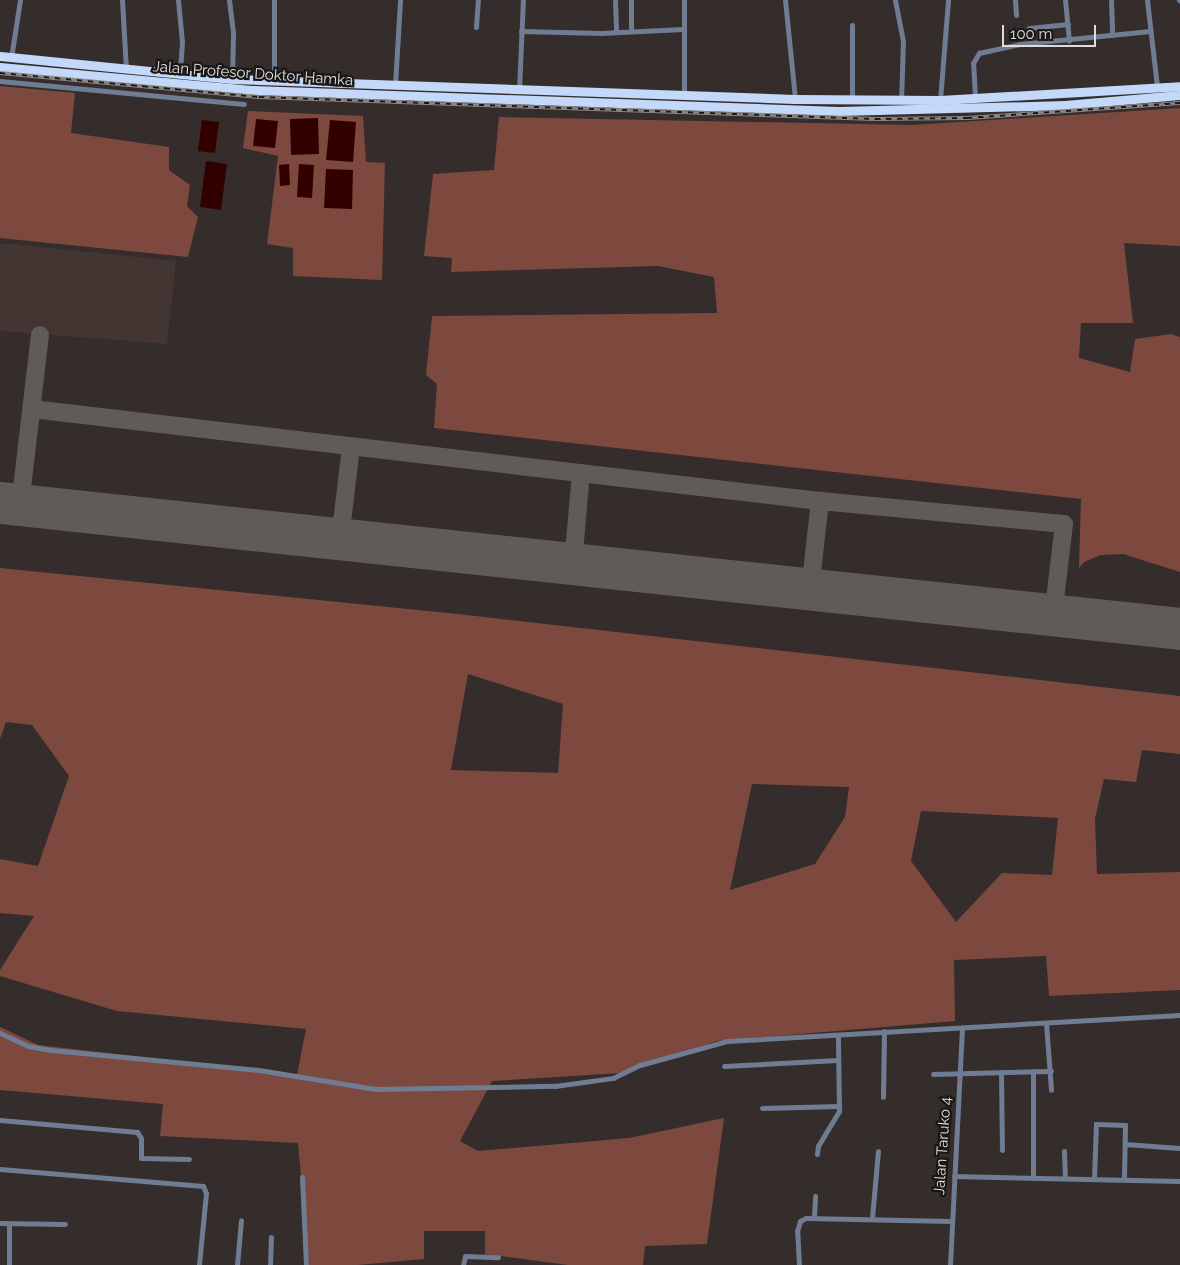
<!DOCTYPE html>
<style>
body{margin:0}
#map{position:relative;width:1180px;height:1265px;overflow:hidden;background:#342d2c;font-family:Raleway,sans-serif}
div>[style]{position:absolute}
.built>*{inset:0;background:#423532}
.green>*{inset:0;background:#7d493e}
.water>*{inset:0;background:#300}
.taxiway>*{height:18px;margin:-9px;padding:0 9px;transform-origin:9px;border-radius:9px;background:#605a59}
.runway>*{height:42px;margin:-21px;padding:0 21px;transform-origin:21px;border-radius:21px;background:#605a59}
.minor>*{height:5px;margin:-2.5px;padding:0 2.5px;transform-origin:2.5px;border-radius:2.5px;background:#6f7c92}
.trunk>*{height:9px;margin:-4.5px;padding:0 4.5px;transform-origin:4.5px;border-radius:4.5px;background:#c4d8fa}
.rail>*{height:4px;margin-top:-2px;transform-origin:0;background:repeating-linear-gradient(90deg,#191616 0 5.5px,#8d8786 0 11px);box-sizing:border-box;border-block:1px solid #8d8786}
span{translate:-50% -50%;white-space:nowrap;text-align:center;line-height:1.15;-webkit-text-stroke:4.5px #191616;paint-order:stroke}
.street-label{font-size:15px;color:#e0dbda}
.scale{position:absolute;left:1002px;top:25px;width:94px;height:22px;box-sizing:border-box;border:2px solid #e0dbda;border-top:0;padding-left:6px;font-size:15px;line-height:18px;white-space:nowrap;color:#e0dbda;-webkit-text-stroke:4px #191616;paint-order:stroke}
</style>
<div id="map">
<div class="built">
<div style="clip-path:polygon(0 243px,176px 261px,167px 344px,0 331px)"></div>
</div>
<div class="green">
<div style="clip-path:polygon(0 86px,75px 93px,71px 133px,169px 147px,169px 170px,190px 185px,187px 206px,198px 217px,188px 257px,0 238px)"></div>
<div style="clip-path:polygon(1180px 108px,1180px 246px,1124px 243px,1133px 323px,1081px 323px,1079px 358px,1130px 372px,1135px 339px,1171px 334px,1180px 337px,1180px 572px,1123px 554px,1101px 555px,1084px 562px,1079px 568px,1081px 499px,434px 428px,437px 384px,426px 375px,432px 316px,717px 313px,714px 277px,658px 266px,451px 272px,452px 258px,424px 256px,433px 174px,494px 170px,499px 117px,912px 125px)"></div>
<div style="clip-path:polygon(248px 111px,363px 116px,366px 162px,385px 163px,382px 280px,293px 276px,293px 248px,267px 244px,278px 156px,243px 148px)"></div>
<div style="clip-path:polygon(evenodd,0 568px,458px 614px,1180px 696px,1180px 754px,1142px 750px,1136px 782px,1104px 779px,1095px 819px,1097px 874px,1180px 872px,1180px 990px,1049px 996px,1046px 956px,954px 960px,955px 1021px,717px 1041px,621px 1073px,492px 1081px,460px 1141px,478px 1151px,629px 1138px,724px 1118px,707px 1244px,645px 1246px,643px 1265px,568px 1265px,485px 1254px,485px 1231px,424px 1231px,424px 1259px,358px 1265px,309px 1265px,298px 1143px,160px 1136px,163px 1104px,0 1090px,0 1027px,38px 1045px,297px 1075px,306px 1029px,117px 1011px,0 976px,0 970px,34px 916px,0 913px,0 859px,38px 866px,69px 776px,32px 725px,6px 722px,0 739px,0 568px,468px 674px,563px 704px,558px 773px,451px 770px,468px 674px,0 568px,752px 784px,849px 787px,845px 817px,815px 864px,730px 890px,752px 784px,0 568px,921px 811px,1058px 818px,1052px 875px,1002px 873px,956px 922px,911px 861px,921px 811px)"></div>
</div>
<div class="water">
<div style="clip-path:polygon(318px 118px,319px 154px,291px 155px,290px 119px)"></div>
<div style="clip-path:polygon(256px 119px,278px 121px,275px 148px,253px 146px)"></div>
<div style="clip-path:polygon(202px 120px,219px 122px,215px 153px,198px 151px)"></div>
<div style="clip-path:polygon(330px 120px,356px 122px,353px 162px,326px 160px)"></div>
<div style="clip-path:polygon(206px 161px,227px 164px,221px 210px,200px 207px)"></div>
<div style="clip-path:polygon(289px 164px,290px 185px,280px 186px,279px 165px)"></div>
<div style="clip-path:polygon(299px 164px,314px 165px,312px 198px,297px 197px)"></div>
<div style="clip-path:polygon(326px 169px,353px 170px,352px 209px,324px 208px)"></div>
</div>
<div class="taxiway">
<div style="left:32px;top:409px;width:793px;rotate:6.66deg"></div>
<div style="left:820px;top:501px;width:245px;rotate:5.4deg"></div>
<div style="left:1064px;top:524px;width:93px;rotate:96.8deg"></div>
<div style="left:20px;top:505px;width:171px;rotate:-83.3deg"></div>
<div style="left:340px;top:539px;width:93px;rotate:-83.2deg"></div>
<div style="left:573px;top:564px;width:91px;rotate:-85deg"></div>
<div style="left:810px;top:590px;width:90px;rotate:-83.6deg"></div>
</div>
<div class="runway">
<div style="left:0;top:503px;width:1187px;rotate:6.09deg"></div>
</div>
<div class="minor">
<div style="left:122px;top:0;width:69px;rotate:86.7deg"></div>
<div style="left:178px;top:0;width:42px;rotate:84.6deg"></div>
<div style="left:182px;top:42px;width:32px;rotate:94deg"></div>
<div style="left:229px;top:0;width:35px;rotate:83deg"></div>
<div style="left:233px;top:35px;width:44px;rotate:91.3deg"></div>
<div style="left:274px;top:0;width:81px;rotate:90deg"></div>
<div style="left:615px;top:0;width:32px;rotate:88deg"></div>
<div style="left:684px;top:0;width:96px;rotate:90deg"></div>
<div style="left:785px;top:0;width:100px;rotate:84.2deg"></div>
<div style="left:895px;top:0;width:42px;rotate:79deg"></div>
<div style="left:903px;top:41px;width:60px;rotate:91.9deg"></div>
<div style="left:1015px;top:0;width:15px;rotate:86deg"></div>
<div style="left:1065px;top:0;width:41px;rotate:84.4deg"></div>
<div style="left:1111px;top:0;width:35px;rotate:88deg"></div>
<div style="left:1147px;top:0;width:88px;rotate:83.4deg"></div>
<div style="left:1179px;top:0;width:1px;rotate:45deg"></div>
<div style="left:476px;top:27px;width:27px;rotate:-86deg"></div>
<div style="left:1029px;top:28px;width:39px;rotate:-6deg"></div>
<div style="left:631px;top:30px;width:30px;rotate:-90deg"></div>
<div style="left:521px;top:31px;width:80px;rotate:1.4deg"></div>
<div style="left:601px;top:33px;width:82px;rotate:-2.8deg"></div>
<div style="left:11px;top:58px;width:59px;rotate:-81.2deg"></div>
<div style="left:0;top:81px;width:245px;rotate:5.4deg"></div>
<div style="left:395px;top:85px;width:85px;rotate:-86.6deg"></div>
<div style="left:519px;top:90px;width:90px;rotate:-87.5deg"></div>
<div style="left:975px;top:98px;width:35px;rotate:-93deg"></div>
<div style="left:973px;top:63px;width:12px;rotate:-59deg"></div>
<div style="left:979px;top:53px;width:42px;rotate:-12.4deg"></div>
<div style="left:1020px;top:44px;width:131px;rotate:-5.7deg"></div>
<div style="left:852px;top:100px;width:75px;rotate:-90deg"></div>
<div style="left:940px;top:100px;width:100px;rotate:-85.4deg"></div>
<div style="left:1046px;top:1023px;width:67px;rotate:85.7deg"></div>
<div style="left:0;top:1033px;width:31px;rotate:25deg"></div>
<div style="left:28px;top:1046px;width:23px;rotate:10deg"></div>
<div style="left:51px;top:1050px;width:209px;rotate:5.5deg"></div>
<div style="left:259px;top:1070px;width:118px;rotate:9.3deg"></div>
<div style="left:375px;top:1089px;width:180px;rotate:-1deg"></div>
<div style="left:555px;top:1086px;width:59px;rotate:-7.9deg"></div>
<div style="left:613px;top:1078px;width:30px;rotate:-26deg"></div>
<div style="left:640px;top:1065px;width:90px;rotate:-15.4deg"></div>
<div style="left:727px;top:1041px;width:454px;rotate:-3.3deg"></div>
<div style="left:724px;top:1066px;width:114px;rotate:-3deg"></div>
<div style="left:1033px;top:1071px;width:106px;rotate:90deg"></div>
<div style="left:1001px;top:1072px;width:78px;rotate:89.3deg"></div>
<div style="left:933px;top:1074px;width:118px;rotate:-1.5deg"></div>
<div style="left:883px;top:1097px;width:66px;rotate:-89.1deg"></div>
<div style="left:762px;top:1108px;width:77px;rotate:-1.5deg"></div>
<div style="left:0;top:1120px;width:138px;rotate:5deg"></div>
<div style="left:137px;top:1132px;width:7px;rotate:56deg"></div>
<div style="left:141px;top:1138px;width:20px;rotate:90deg"></div>
<div style="left:141px;top:1158px;width:48px;rotate:1.2deg"></div>
<div style="left:1125px;top:1144px;width:55px;rotate:4.2deg"></div>
<div style="left:1064px;top:1151px;width:27px;rotate:88deg"></div>
<div style="left:817px;top:1154px;width:8px;rotate:-83deg"></div>
<div style="left:818px;top:1146px;width:41px;rotate:-59deg"></div>
<div style="left:839px;top:1111px;width:75px;rotate:-90.8deg"></div>
<div style="left:0;top:1169px;width:204px;rotate:4.8deg"></div>
<div style="left:203px;top:1186px;width:8px;rotate:67deg"></div>
<div style="left:206px;top:1193px;width:72px;rotate:95.6deg"></div>
<div style="left:954px;top:1176px;width:226px;rotate:1.3deg"></div>
<div style="left:302px;top:1177px;width:88px;rotate:87.4deg"></div>
<div style="left:1094px;top:1178px;width:54px;rotate:-87.9deg"></div>
<div style="left:1096px;top:1124px;width:29px;rotate:2deg"></div>
<div style="left:1125px;top:1125px;width:54px;rotate:91.1deg"></div>
<div style="left:814px;top:1217px;width:21px;rotate:-87deg"></div>
<div style="left:872px;top:1218px;width:67px;rotate:-84.9deg"></div>
<div style="left:0;top:1223px;width:65px;rotate:0.9deg"></div>
<div style="left:9px;top:1265px;width:41px;rotate:-90deg"></div>
<div style="left:237px;top:1265px;width:45px;rotate:-84.9deg"></div>
<div style="left:270px;top:1265px;width:28px;rotate:-88deg"></div>
<div style="left:463px;top:1265px;width:9px;rotate:-77deg"></div>
<div style="left:465px;top:1256px;width:33px;rotate:2deg"></div>
<div style="left:799px;top:1265px;width:34px;rotate:-93deg"></div>
<div style="left:797px;top:1231px;width:10px;rotate:-73deg"></div>
<div style="left:800px;top:1221px;width:7px;rotate:-27deg"></div>
<div style="left:806px;top:1218px;width:145px;rotate:1.2deg"></div>
<div style="left:950px;top:1265px;width:235px;rotate:-87.1deg"></div>
</div>
<div class="trunk">
<div style="left:0;top:56px;width:233px;rotate:5.7deg"></div>
<div style="left:232px;top:79px;width:563px;rotate:2.03deg"></div>
<div style="left:795px;top:99px;width:145px;rotate:0.4deg"></div>
<div style="left:940px;top:100px;width:240px;rotate:-3.3deg"></div>
<div style="left:0;top:67px;width:255px;rotate:5.2deg"></div>
<div style="left:254px;top:90px;width:585px;rotate:2.06deg"></div>
<div style="left:839px;top:111px;width:226px;rotate:-1.5deg"></div>
<div style="left:1065px;top:105px;width:115px;rotate:-5deg"></div>
</div>
<div class="rail">
<div style="left:0;top:73px;width:260px;rotate:5.3deg"></div>
<div style="left:259px;top:97px;width:616px;rotate:2.05deg"></div>
<div style="left:875px;top:119px;width:92px;rotate:-0.6deg"></div>
<div style="left:967px;top:118px;width:214px;rotate:-4deg"></div>
</div>
<div class="street-label">
<span style="left:253px;top:74px;rotate:4deg">Jalan Profesor Doktor Hamka</span>
<span style="left:943px;top:1146px;rotate:-86deg">Jalan Taruko 4</span>
</div>
<div class="scale">100 m</div>
</div>
